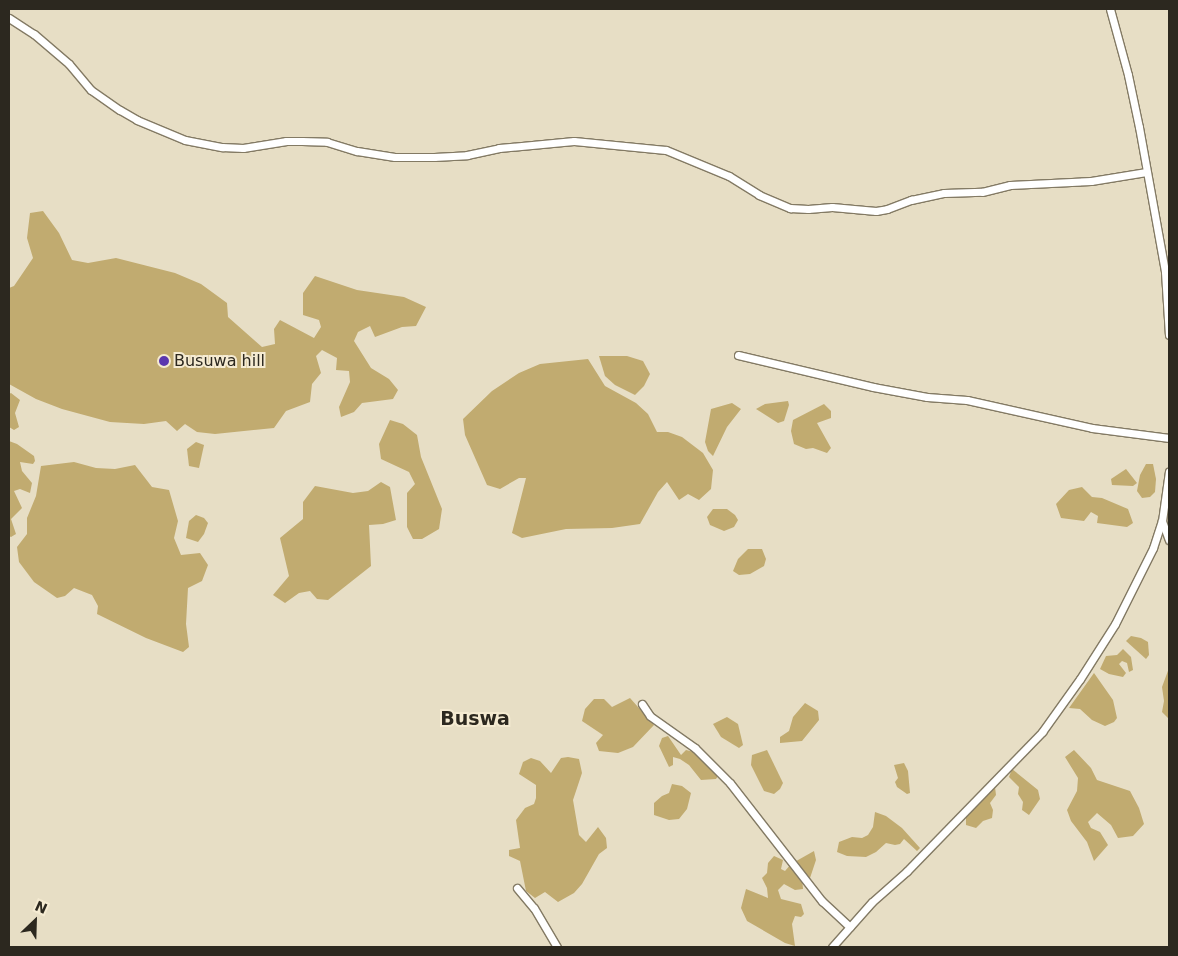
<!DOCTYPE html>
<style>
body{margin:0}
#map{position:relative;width:1178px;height:956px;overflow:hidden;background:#e7dec5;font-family:"DejaVu Sans",sans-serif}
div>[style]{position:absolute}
.green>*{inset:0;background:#c1ab70}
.roads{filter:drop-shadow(1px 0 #837a64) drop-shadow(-1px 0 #837a64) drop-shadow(0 1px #837a64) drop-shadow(0 -1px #837a64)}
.minor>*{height:7px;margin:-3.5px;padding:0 3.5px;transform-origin:3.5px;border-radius:3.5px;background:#fff}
.dots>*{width:14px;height:14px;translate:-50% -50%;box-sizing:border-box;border:2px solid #f5ebd2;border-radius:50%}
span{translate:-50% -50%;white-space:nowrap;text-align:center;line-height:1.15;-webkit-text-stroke:4px #f5ebd2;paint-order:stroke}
.poi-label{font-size:16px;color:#2c281f}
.left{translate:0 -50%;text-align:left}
.quarter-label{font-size:19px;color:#2c281f;font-weight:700}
.frame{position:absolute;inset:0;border:10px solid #2c281f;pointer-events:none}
.north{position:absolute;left:10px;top:896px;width:50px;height:50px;-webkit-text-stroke:4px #f5ebd2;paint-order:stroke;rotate:24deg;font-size:14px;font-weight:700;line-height:20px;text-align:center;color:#2c281f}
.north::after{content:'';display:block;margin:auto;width:18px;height:22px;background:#2c281f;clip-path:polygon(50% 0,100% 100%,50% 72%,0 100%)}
</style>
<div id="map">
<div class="green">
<div style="clip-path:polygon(43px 211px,59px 233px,72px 260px,88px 263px,116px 258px,175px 273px,201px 284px,227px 303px,228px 317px,262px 347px,275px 344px,274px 329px,280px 320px,314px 338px,321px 327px,319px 320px,303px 315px,303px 293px,315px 276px,357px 290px,404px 297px,426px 307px,416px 326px,402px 327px,375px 337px,370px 326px,358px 332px,354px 341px,371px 368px,389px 379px,398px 390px,393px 399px,362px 403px,354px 412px,341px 417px,339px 407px,350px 382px,349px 371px,336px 370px,337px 358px,322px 350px,316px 356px,321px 373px,312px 384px,310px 402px,286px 411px,274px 428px,215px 434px,197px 432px,185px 424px,177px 431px,166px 421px,144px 424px,110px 422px,62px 409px,36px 399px,9px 384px,9px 288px,14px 286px,33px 258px,27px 238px,30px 213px)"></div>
<div style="clip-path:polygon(599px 356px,627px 356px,643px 361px,650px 374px,644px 386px,635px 395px,615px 385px,605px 376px)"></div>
<div style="clip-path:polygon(588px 359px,605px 386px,636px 403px,648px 414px,657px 432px,668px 432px,682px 437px,703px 453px,713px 470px,711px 489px,699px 500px,688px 494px,679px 500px,667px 482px,658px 492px,640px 524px,612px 528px,566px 529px,522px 538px,512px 533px,526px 478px,519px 478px,500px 489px,487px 485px,465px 435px,463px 419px,492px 391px,519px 373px,540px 364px)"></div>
<div style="clip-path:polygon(11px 393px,20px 400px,15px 413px,19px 427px,14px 430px,9px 427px,9px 394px)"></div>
<div style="clip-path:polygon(788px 401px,789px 405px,784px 421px,778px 423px,756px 409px,765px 404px)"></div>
<div style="clip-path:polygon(732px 403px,741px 409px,727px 427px,713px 456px,708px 451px,705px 442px,711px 409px)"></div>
<div style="clip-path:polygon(824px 404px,831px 411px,831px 418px,817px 423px,831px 448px,827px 453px,813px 448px,806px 449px,794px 444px,791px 431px,793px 420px)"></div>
<div style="clip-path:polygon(390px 420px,403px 424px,417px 435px,421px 457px,442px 509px,439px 529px,422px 539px,413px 539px,407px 527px,407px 493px,415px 484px,409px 472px,381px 459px,379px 444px)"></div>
<div style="clip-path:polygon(9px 441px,17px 444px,34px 456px,35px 461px,33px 464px,20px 462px,22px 471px,32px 483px,30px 493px,20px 489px,14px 491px,22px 508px,11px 519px,16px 534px,11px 537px,9px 536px)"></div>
<div style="clip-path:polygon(196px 442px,204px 445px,199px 468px,189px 466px,187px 449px)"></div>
<div style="clip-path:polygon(74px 462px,96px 468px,115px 469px,135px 465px,152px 487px,169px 490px,178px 521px,174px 538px,181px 555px,200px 553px,208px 565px,202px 581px,188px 588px,186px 624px,189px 647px,183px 652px,146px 638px,97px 614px,98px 606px,92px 595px,74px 588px,65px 596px,57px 598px,34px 582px,19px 562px,17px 547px,27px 534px,27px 518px,36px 496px,41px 466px)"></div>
<div style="clip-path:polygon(1146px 464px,1153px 464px,1156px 479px,1155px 492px,1150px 497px,1142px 498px,1137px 491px,1140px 475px)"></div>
<div style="clip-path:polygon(1126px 469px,1137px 483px,1133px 486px,1112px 485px,1111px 479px)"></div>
<div style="clip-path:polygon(381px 482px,390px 487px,396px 520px,383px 524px,369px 525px,371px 566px,328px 600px,317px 599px,310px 591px,299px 593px,285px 603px,273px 595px,289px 576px,280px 538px,303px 519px,303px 502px,315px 486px,353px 493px,368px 491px)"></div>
<div style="clip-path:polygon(1082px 487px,1092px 497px,1102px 498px,1128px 509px,1133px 523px,1127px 527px,1097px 523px,1098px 516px,1091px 512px,1084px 521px,1061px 518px,1056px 504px,1069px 490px)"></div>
<div style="clip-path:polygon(713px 509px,727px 509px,735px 515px,738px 520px,734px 527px,724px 531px,710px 525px,707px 517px)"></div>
<div style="clip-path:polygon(196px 515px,204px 518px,208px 523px,204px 534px,198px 542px,186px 538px,189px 521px)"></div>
<div style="clip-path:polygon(748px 549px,762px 549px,766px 559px,764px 566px,750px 574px,739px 575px,733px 571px,738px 559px)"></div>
<div style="clip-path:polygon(1131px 636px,1141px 638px,1148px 642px,1149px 655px,1146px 659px,1126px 641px)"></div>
<div style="clip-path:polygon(1123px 649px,1131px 657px,1133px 670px,1129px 672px,1127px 663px,1122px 661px,1119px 664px,1126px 673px,1123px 677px,1109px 674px,1100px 669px,1106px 656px,1117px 655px)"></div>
<div style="clip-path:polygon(1169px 668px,1169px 719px,1162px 712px,1164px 701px,1162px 687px)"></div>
<div style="clip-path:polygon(1094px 673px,1113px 700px,1117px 718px,1114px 722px,1105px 726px,1092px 720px,1080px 709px,1069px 708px)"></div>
<div style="clip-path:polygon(630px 698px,654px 725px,633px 747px,618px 753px,599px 751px,596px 743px,603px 735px,582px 721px,585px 709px,594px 699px,604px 699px,612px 707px)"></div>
<div style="clip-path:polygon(805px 703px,818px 711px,819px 720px,802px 741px,780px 743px,780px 737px,789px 731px,793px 717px)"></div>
<div style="clip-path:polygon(727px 717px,738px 724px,743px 745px,739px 748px,721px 737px,713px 724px)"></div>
<div style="clip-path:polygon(668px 736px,681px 755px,686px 750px,694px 752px,718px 776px,716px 779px,701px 780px,689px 765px,680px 759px,673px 757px,673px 765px,669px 767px,659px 746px,662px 738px)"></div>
<div style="clip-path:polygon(767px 750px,783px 783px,780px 789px,774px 794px,764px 791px,751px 765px,752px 755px)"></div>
<div style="clip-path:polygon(1074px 750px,1091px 768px,1097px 780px,1130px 791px,1139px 808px,1144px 824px,1133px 836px,1118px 838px,1111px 825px,1097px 813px,1088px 822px,1091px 828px,1100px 832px,1108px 845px,1094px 861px,1087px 842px,1071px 821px,1067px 810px,1077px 791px,1078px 778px,1065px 757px)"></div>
<div style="clip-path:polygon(568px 757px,579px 759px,582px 773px,573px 800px,579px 835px,586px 842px,598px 827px,606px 838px,607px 848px,599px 854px,582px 884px,574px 893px,558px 902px,545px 892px,535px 898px,526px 891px,520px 861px,509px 856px,509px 850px,520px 848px,516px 820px,525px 808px,534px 804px,536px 798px,536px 785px,519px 774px,523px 762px,531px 758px,540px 761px,551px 773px,561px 758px)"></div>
<div style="clip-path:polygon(904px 763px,908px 771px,910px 793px,907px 794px,897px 787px,895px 782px,898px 778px,894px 765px)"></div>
<div style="clip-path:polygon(1012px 769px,1038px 790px,1040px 799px,1029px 815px,1022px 810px,1023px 802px,1018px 794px,1019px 787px,1009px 777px)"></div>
<div style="clip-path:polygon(672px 784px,682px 786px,691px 793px,687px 809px,679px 819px,669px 820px,654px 815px,654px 803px,662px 796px,669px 793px)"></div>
<div style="clip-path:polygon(995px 787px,996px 795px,990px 803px,993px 810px,992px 818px,983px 821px,976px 828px,966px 825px,966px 815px)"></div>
<div style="clip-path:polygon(875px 812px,886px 816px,902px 828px,920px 848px,917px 851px,904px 839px,900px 844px,895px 845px,886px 843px,876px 852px,866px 857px,847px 856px,837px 852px,839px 842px,852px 837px,862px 838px,868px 835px,873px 827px)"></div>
<div style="clip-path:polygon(814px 851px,816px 860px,810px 878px,802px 877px,803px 889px,795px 890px,784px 884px,778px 890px,781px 899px,801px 904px,804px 914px,801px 917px,795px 916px,792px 924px,795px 946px,785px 943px,747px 921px,741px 908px,746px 889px,768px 898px,767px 888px,762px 878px,767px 873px,768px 863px,774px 856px,783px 860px,781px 869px,785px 871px,791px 864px)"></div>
</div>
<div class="roads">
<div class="minor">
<div style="left:1110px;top:9px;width:68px;rotate:74.7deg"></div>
<div style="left:1128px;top:75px;width:53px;rotate:78.1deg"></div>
<div style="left:1139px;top:127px;width:147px;rotate:79.8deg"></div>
<div style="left:1165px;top:272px;width:63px;rotate:86.4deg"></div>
<div style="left:9px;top:18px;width:30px;rotate:33deg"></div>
<div style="left:34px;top:34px;width:46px;rotate:40.6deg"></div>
<div style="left:69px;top:64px;width:34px;rotate:50deg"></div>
<div style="left:91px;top:90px;width:35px;rotate:35deg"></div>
<div style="left:120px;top:110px;width:20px;rotate:30deg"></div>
<div style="left:137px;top:120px;width:52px;rotate:22.6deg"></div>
<div style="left:185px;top:140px;width:38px;rotate:11deg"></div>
<div style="left:222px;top:147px;width:21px;rotate:3deg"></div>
<div style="left:243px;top:148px;width:44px;rotate:-9.2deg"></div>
<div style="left:286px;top:141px;width:16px"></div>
<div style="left:302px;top:141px;width:25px;rotate:2deg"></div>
<div style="left:327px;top:142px;width:31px;rotate:17deg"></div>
<div style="left:357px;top:151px;width:38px;rotate:9deg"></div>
<div style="left:395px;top:157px;width:39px"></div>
<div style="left:434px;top:157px;width:33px;rotate:-3deg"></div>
<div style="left:467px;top:155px;width:33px;rotate:-12deg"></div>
<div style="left:499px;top:148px;width:75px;rotate:-5.3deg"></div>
<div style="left:574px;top:141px;width:92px;rotate:5.6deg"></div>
<div style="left:666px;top:150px;width:68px;rotate:22.4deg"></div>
<div style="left:729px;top:176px;width:36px;rotate:32deg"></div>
<div style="left:759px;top:195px;width:34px;rotate:23deg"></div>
<div style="left:790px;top:208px;width:18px;rotate:3deg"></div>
<div style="left:808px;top:209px;width:24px;rotate:-5deg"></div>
<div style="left:832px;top:207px;width:44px;rotate:5.2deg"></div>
<div style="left:876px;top:211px;width:11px;rotate:-10deg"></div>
<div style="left:887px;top:209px;width:26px;rotate:-21deg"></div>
<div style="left:911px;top:200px;width:34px;rotate:-12deg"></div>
<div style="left:944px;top:193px;width:38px;rotate:-2deg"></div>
<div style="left:982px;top:192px;width:29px;rotate:-14deg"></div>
<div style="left:1010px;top:185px;width:81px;rotate:-2.8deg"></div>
<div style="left:1091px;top:181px;width:56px;rotate:-9.3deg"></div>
<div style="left:738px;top:355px;width:139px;rotate:13.3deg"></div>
<div style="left:873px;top:387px;width:55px;rotate:10.5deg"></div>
<div style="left:927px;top:397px;width:40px;rotate:4.3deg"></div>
<div style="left:967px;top:400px;width:128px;rotate:12.6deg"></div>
<div style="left:1092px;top:428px;width:78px;rotate:7.4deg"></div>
<div style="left:1162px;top:521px;width:20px;rotate:70deg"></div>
<div style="left:642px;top:704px;width:14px;rotate:56deg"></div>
<div style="left:650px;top:716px;width:55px;rotate:35.4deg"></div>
<div style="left:695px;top:748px;width:49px;rotate:45deg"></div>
<div style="left:730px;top:783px;width:150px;rotate:52.1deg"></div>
<div style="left:822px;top:901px;width:38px;rotate:43deg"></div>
<div style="left:517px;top:888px;width:26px;rotate:50deg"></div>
<div style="left:534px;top:908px;width:45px;rotate:59.5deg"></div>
<div style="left:832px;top:947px;width:60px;rotate:-48.4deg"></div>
<div style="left:872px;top:902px;width:47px;rotate:-41.5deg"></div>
<div style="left:907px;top:871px;width:194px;rotate:-45.8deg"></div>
<div style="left:1042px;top:732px;width:65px;rotate:-54.4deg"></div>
<div style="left:1080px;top:679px;width:65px;rotate:-57.5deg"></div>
<div style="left:1115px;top:624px;width:85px;rotate:-63.4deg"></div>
<div style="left:1153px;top:548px;width:28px;rotate:-72deg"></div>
<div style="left:1162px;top:521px;width:50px;rotate:-82deg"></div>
</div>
</div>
<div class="dots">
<div style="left:164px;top:361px;background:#5b37af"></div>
</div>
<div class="poi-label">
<span class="left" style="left:174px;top:361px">Busuwa hill</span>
</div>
<div class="quarter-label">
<span style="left:475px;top:719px">Buswa</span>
</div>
<div class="frame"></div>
<div class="north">N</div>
</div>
